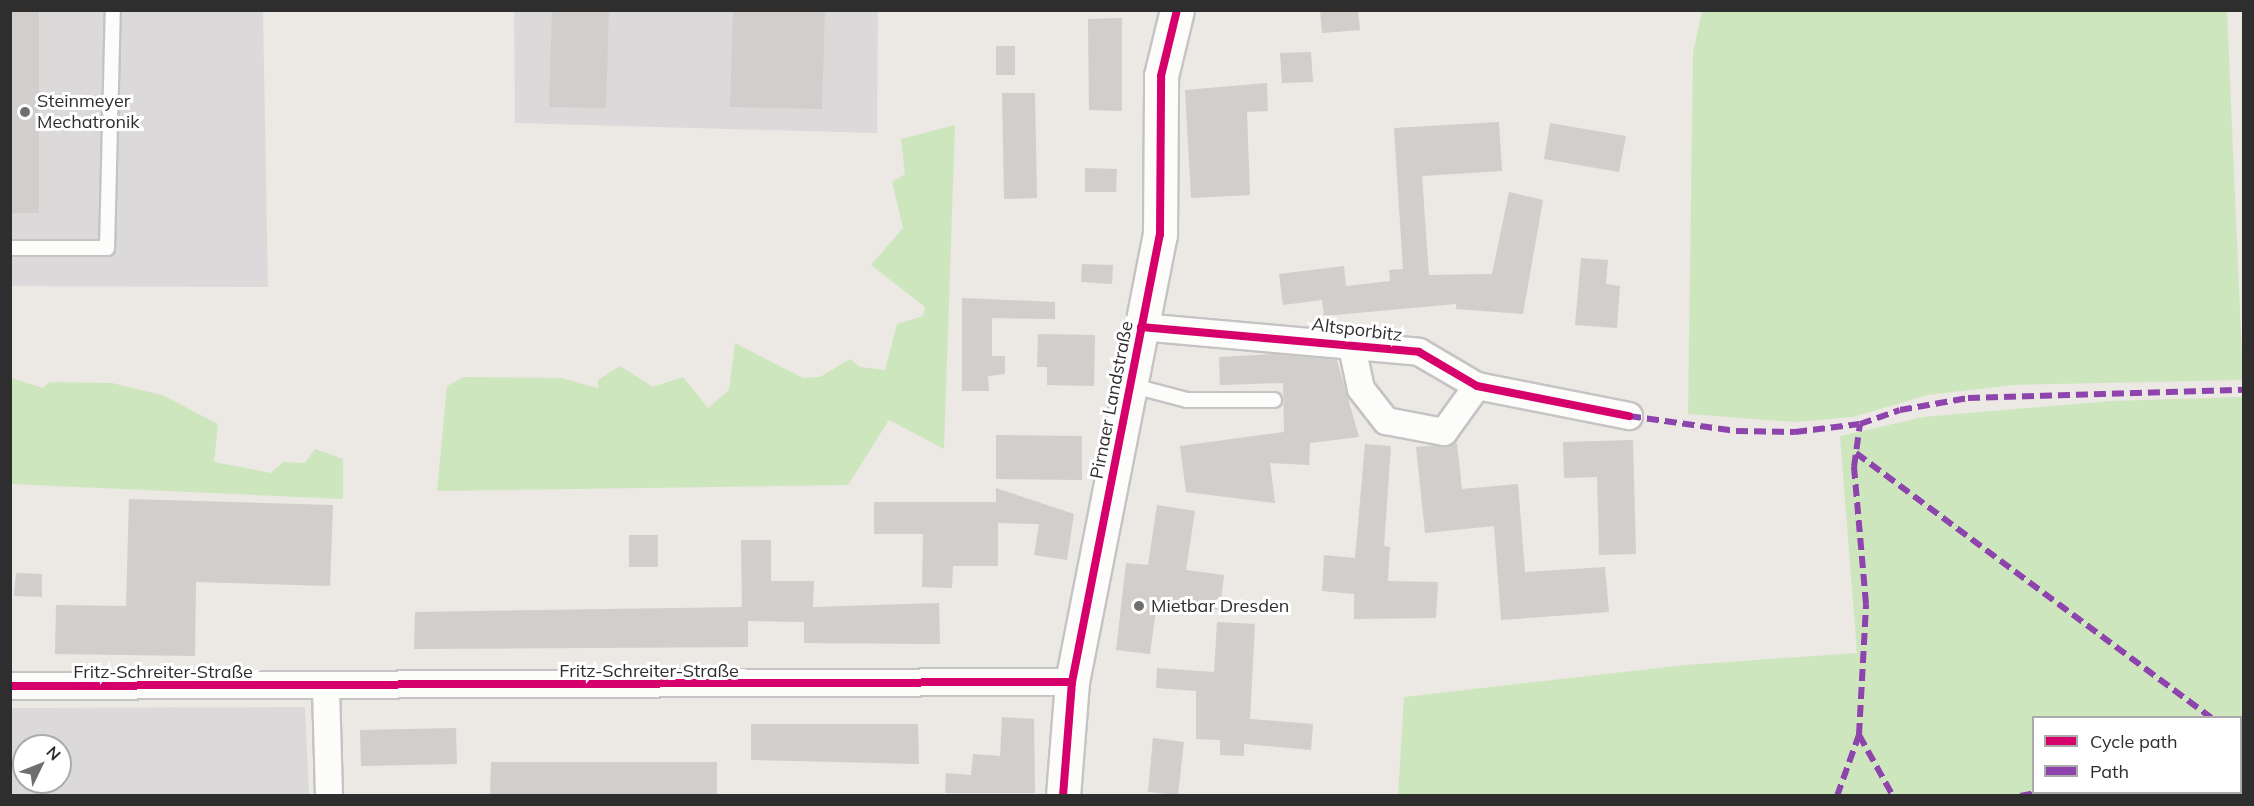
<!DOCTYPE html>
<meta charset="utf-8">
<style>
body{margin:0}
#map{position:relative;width:2254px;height:806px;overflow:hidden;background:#ece8e4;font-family:Mulish,sans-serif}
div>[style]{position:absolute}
.industrial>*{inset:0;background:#dcd9db}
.green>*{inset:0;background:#cee6be}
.building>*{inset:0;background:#d1cecb}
.roads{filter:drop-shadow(2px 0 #c5c4c5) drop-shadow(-2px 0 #c5c4c5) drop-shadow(0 2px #c5c4c5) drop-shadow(0 -2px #c5c4c5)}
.lane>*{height:14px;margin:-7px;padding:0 7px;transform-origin:7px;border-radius:7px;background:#fcfcfb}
.street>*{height:26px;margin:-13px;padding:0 13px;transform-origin:13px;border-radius:13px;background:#fcfcfb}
.secondary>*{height:33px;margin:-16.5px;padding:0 16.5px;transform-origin:16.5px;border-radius:16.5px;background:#fcfcfb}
.quiet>*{height:6px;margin-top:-3px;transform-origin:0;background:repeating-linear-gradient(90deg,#8e44ad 0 12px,transparent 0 18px)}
.cycleway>*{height:8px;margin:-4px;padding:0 4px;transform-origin:4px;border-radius:4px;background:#d6006c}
.dots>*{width:16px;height:16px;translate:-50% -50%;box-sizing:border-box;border:3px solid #fff;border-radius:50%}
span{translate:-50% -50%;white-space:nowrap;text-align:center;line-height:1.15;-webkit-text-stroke:6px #fff;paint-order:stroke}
.poi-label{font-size:18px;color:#2e2e2e}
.left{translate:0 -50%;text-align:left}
.street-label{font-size:18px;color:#2e2e2e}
.frame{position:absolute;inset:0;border:12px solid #2e2e2e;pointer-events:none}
.legend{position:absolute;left:2032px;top:716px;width:210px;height:78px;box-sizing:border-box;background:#fff;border:2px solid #ababab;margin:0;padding:8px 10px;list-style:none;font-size:18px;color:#2e2e2e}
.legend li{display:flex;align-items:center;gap:12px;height:30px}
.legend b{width:30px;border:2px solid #ababab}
.north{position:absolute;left:12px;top:734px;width:60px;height:60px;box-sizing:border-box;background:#fff;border:2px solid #ababab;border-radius:50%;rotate:47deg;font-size:16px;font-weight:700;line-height:24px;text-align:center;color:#2e2e2e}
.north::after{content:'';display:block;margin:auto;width:21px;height:27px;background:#706f6e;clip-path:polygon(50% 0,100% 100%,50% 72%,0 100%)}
</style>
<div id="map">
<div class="industrial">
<div style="clip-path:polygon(11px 11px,263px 11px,268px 287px,11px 286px)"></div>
<div style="clip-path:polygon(514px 11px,878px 11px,877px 133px,515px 123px)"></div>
<div style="clip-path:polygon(evenodd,305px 707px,309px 795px,11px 795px,11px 708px,305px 707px,24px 746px,60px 746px,60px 782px,24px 782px,24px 746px)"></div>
</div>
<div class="green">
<div style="clip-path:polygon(1702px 11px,2227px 11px,2243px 380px,2013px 385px,1928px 395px,1853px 417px,1795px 422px,1688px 414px,1693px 53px)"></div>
<div style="clip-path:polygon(955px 125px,944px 449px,889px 420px,848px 485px,437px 491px,447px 386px,464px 377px,561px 378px,598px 388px,598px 380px,620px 366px,653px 387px,683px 377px,708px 408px,729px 390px,735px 343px,803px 378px,820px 377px,850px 359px,860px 367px,885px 370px,897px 324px,923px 316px,925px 307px,871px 265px,903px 228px,892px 182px,905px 174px,901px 139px)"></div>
<div style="clip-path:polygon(11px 378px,43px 388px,50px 382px,112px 383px,162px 395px,218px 424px,214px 462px,271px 473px,283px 462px,305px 463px,315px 449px,343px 459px,343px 499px,11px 484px)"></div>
<div style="clip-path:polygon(evenodd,2243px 397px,2243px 795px,1398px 795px,1404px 697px,1685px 665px,1857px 653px,1840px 436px,1923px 417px,2110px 401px,2243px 397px,2034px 718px,2240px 718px,2240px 792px,2034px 792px,2034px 718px)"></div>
</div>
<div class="building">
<div style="clip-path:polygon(10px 10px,39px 10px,39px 213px,10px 213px)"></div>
<div style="clip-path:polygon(552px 10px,609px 10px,606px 108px,549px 107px)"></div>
<div style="clip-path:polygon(733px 10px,825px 10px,822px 109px,730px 107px)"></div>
<div style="clip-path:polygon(1320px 10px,1358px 10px,1360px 30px,1322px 33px)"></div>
<div style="clip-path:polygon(1122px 18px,1122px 111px,1089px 110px,1088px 19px)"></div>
<div style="clip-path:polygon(996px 46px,1015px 46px,1015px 75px,996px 75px)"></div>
<div style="clip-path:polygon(1311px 52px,1313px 82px,1282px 83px,1280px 53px)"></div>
<div style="clip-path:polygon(1267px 83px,1268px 111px,1247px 112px,1250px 195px,1191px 198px,1185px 90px)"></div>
<div style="clip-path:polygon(1002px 93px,1035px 93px,1037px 198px,1004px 199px)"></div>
<div style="clip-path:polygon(1499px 122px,1502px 171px,1422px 176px,1429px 275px,1492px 274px,1509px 192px,1543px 200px,1523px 314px,1456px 309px,1456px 304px,1324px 316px,1322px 300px,1283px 305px,1279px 274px,1344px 266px,1346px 286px,1390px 281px,1389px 270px,1403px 269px,1394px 128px)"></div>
<div style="clip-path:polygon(1550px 123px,1626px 136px,1619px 172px,1544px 159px)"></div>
<div style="clip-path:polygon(1085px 168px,1117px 169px,1116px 192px,1085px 192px)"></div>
<div style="clip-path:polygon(1581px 258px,1608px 260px,1606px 284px,1620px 286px,1617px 328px,1575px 325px)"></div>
<div style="clip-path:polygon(1082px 264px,1113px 265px,1112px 284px,1081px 282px)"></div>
<div style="clip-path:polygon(962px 298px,1055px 302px,1055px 319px,992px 318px,992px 356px,1005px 356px,1005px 374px,988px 376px,989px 391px,962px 391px)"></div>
<div style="clip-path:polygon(1038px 334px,1095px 335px,1094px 386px,1047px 385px,1047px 367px,1037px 367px)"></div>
<div style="clip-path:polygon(1276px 354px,1337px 360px,1359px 437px,1310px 443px,1309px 465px,1270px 463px,1275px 503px,1186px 492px,1180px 446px,1284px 432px,1283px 383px,1220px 385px,1219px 357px)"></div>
<div style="clip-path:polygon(996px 435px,1082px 436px,1082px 480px,996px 479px)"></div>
<div style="clip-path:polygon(1633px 440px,1636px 554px,1599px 555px,1597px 477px,1564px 478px,1563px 442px)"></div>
<div style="clip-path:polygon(1457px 443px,1462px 489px,1518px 484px,1525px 572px,1605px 567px,1609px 612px,1501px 620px,1494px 526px,1425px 533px,1416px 447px)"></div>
<div style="clip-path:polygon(1365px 444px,1391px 446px,1384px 546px,1390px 547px,1388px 581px,1438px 582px,1436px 618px,1354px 619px,1354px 594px,1322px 591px,1324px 555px,1355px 558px)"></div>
<div style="clip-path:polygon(996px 488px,1074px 514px,1067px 560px,1034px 555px,1039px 524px,998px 523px,998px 566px,953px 566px,952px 588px,922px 587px,923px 534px,874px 534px,874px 502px,996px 502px)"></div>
<div style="clip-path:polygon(129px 499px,333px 505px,330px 586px,196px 582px,195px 656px,55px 654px,56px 605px,126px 606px)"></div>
<div style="clip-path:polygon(1157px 505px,1195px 511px,1186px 570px,1224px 575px,1220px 610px,1157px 602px,1150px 654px,1116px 650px,1126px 563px,1148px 565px)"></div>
<div style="clip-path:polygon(629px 535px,658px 535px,658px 567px,629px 567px)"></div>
<div style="clip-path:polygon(741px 540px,771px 540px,771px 581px,814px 581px,813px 607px,939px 603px,940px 644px,804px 643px,804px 622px,748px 621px,748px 647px,414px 649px,415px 612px,742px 607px)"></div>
<div style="clip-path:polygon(16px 573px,42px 574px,42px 597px,14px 596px)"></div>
<div style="clip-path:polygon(1217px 622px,1255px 624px,1250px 719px,1313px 724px,1311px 750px,1244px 744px,1244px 756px,1220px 755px,1220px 740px,1196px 739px,1196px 691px,1156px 688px,1157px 668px,1214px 672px)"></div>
<div style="clip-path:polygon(1002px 717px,1034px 719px,1035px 793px,945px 793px,946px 773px,971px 775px,973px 754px,1000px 756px)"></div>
<div style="clip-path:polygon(751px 724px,918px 724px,919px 764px,751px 760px)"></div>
<div style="clip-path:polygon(456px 728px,457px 764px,361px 766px,360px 730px)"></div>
<div style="clip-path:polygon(1153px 738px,1184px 742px,1178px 795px,1148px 792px)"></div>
<div style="clip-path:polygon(491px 762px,717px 762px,717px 795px,490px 795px)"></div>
</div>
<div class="roads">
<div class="lane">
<div style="left:10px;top:248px;width:97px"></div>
<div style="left:107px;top:248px;width:238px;rotate:-88.6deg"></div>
<div style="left:1130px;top:385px;width:59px;rotate:14.7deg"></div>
<div style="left:1187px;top:400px;width:87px"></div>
</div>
<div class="street">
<div style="left:1141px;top:327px;width:279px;rotate:5.1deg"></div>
<div style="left:1419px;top:352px;width:67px;rotate:30.4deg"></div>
<div style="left:1477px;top:386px;width:155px;rotate:11.2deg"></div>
<div style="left:1351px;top:342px;width:48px;rotate:78deg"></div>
<div style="left:1361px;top:389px;width:41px;rotate:52deg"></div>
<div style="left:1386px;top:421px;width:59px;rotate:10.7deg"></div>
<div style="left:1444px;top:432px;width:57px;rotate:-54.3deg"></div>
<div style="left:10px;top:686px;width:1062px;rotate:-0.22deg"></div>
<div style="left:326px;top:688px;width:108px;rotate:88.4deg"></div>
</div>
<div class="secondary">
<div style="left:1063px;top:796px;width:114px;rotate:-85.5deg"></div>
<div style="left:1072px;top:682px;width:456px;rotate:-78.9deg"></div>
<div style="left:1160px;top:235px;width:159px;rotate:-89.6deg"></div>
<div style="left:1161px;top:76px;width:68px;rotate:-76.4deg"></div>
</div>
</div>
<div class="quiet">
<div style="left:1629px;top:416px;width:108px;rotate:8deg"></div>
<div style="left:1736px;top:431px;width:59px;rotate:1deg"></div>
<div style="left:1795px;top:432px;width:65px;rotate:-7deg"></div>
<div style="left:1860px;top:424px;width:42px;rotate:-19.3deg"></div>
<div style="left:1900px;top:410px;width:69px;rotate:-10deg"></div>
<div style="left:1968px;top:398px;width:276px;rotate:-1.7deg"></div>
<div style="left:1856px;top:453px;width:443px;rotate:36.7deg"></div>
<div style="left:2240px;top:734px;width:4px;rotate:27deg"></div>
<div style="left:1859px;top:735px;width:70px;rotate:60.9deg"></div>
<div style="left:2240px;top:781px;width:4px"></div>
<div style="left:1837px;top:796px;width:65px;rotate:-70.2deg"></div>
<div style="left:1859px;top:735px;width:131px;rotate:-86.9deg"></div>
<div style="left:1866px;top:604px;width:138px;rotate:-95deg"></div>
<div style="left:1854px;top:467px;width:43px;rotate:-82.1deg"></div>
<div style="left:2020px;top:796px;width:21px;rotate:-11deg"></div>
</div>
<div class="cycleway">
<div style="left:1141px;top:327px;width:279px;rotate:5.1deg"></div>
<div style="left:1419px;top:352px;width:67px;rotate:30.4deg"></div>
<div style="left:1477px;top:386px;width:155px;rotate:11.2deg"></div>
<div style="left:10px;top:686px;width:1062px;rotate:-0.22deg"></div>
<div style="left:1063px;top:796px;width:114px;rotate:-85.5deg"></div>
<div style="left:1072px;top:682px;width:456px;rotate:-78.9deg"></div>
<div style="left:1160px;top:235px;width:159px;rotate:-89.6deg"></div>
<div style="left:1161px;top:76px;width:68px;rotate:-76.4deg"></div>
</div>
<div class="dots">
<div style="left:25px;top:112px;background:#706f6e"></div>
<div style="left:1139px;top:606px;background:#706f6e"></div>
</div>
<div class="poi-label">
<span class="left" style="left:37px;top:112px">Steinmeyer<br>Mechatronik</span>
<span class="left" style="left:1151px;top:606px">Mietbar Dresden</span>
</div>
<div class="street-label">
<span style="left:1357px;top:330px;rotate:7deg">Altsporbitz</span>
<span style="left:1112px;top:400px;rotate:-79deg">Pirnaer Landstraße</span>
<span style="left:649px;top:671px">Fritz-Schreiter-Straße</span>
<span style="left:163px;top:672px">Fritz-Schreiter-Straße</span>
</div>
<div class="frame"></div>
<ul class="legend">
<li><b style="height:8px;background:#d6006c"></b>Cycle path</li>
<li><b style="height:8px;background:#8e44ad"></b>Path</li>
</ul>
<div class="north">N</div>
</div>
